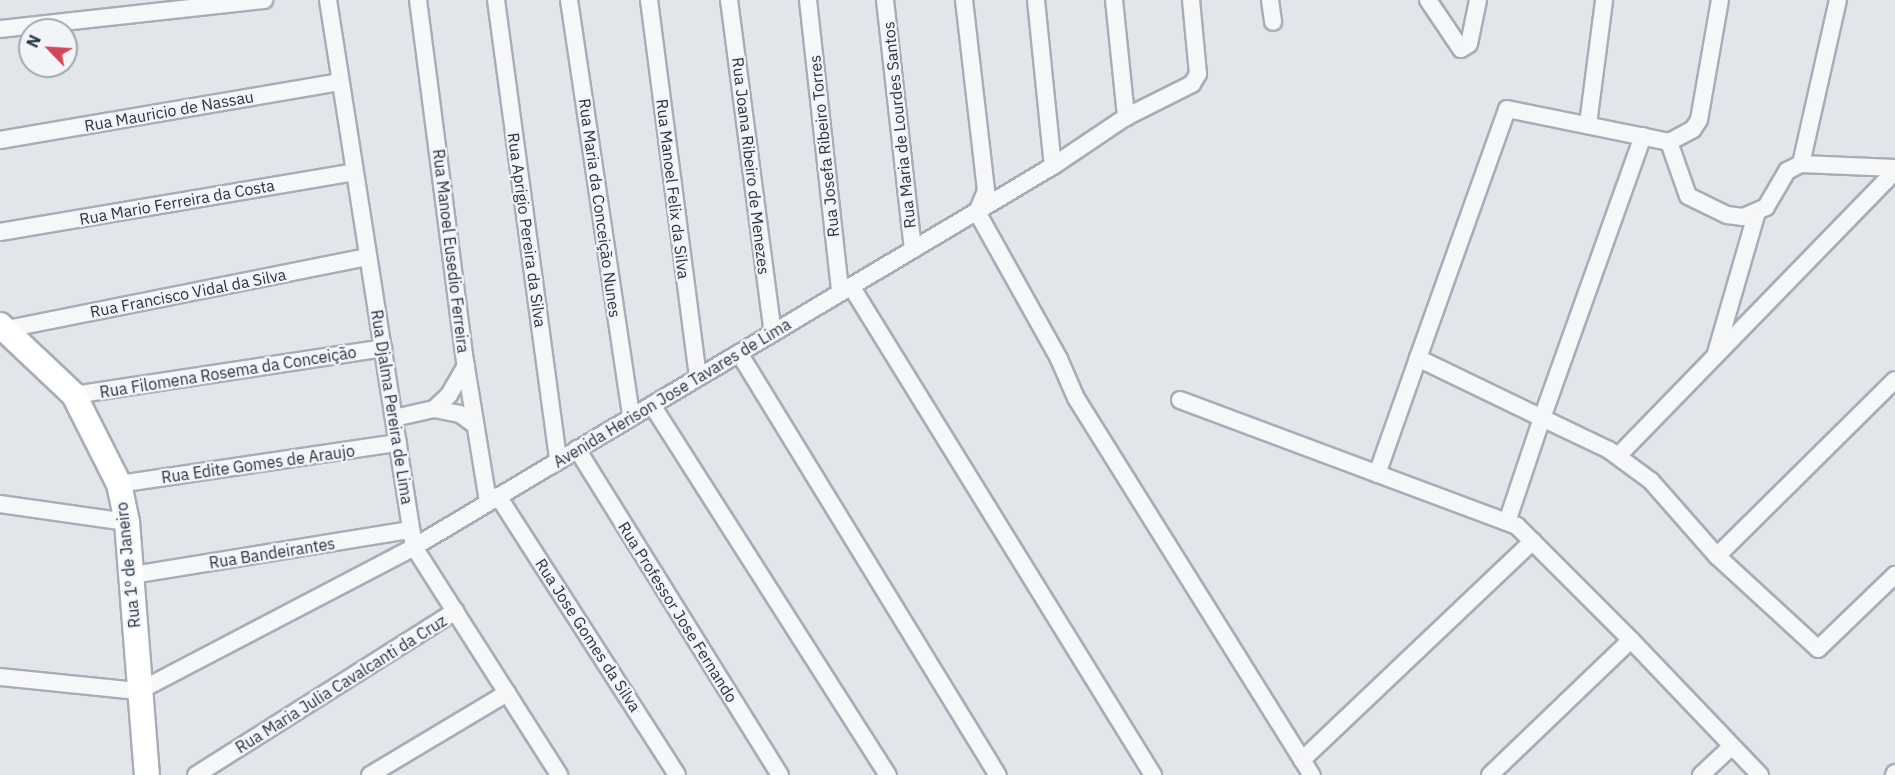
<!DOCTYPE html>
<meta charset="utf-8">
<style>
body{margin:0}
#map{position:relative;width:1895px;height:775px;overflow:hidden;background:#e2e6eb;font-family:"IBM Plex Sans",sans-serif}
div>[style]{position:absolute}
.roads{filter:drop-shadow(2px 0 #a7adb6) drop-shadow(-2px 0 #a7adb6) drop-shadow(0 2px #a7adb6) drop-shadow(0 -2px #a7adb6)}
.street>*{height:16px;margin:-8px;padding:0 8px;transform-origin:8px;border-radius:8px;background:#f5f7f9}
.secondary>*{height:24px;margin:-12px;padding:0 12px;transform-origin:12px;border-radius:12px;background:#fff}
span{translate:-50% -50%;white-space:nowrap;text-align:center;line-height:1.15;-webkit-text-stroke:4.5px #f2f5f8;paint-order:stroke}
.street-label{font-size:16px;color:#2a3344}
.north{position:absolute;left:18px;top:18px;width:60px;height:60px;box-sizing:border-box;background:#f2f5f8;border:2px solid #a2a7b0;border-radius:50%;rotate:295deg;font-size:16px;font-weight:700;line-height:24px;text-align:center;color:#2a3344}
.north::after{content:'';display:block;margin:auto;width:21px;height:27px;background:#d34558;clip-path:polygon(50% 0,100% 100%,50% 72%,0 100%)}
</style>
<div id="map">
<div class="roads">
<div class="street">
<div style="left:328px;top:0;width:554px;rotate:81.07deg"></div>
<div style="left:414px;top:547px;width:270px;rotate:57.5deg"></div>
<div style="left:418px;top:0;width:364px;rotate:82.6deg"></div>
<div style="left:465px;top:361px;width:143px;rotate:80.7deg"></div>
<div style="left:496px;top:0;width:465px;rotate:82.3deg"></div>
<div style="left:569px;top:0;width:422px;rotate:81.5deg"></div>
<div style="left:649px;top:0;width:380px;rotate:82.6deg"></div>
<div style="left:729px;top:0;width:336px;rotate:82.5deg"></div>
<div style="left:808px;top:0;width:294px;rotate:83.7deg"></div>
<div style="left:885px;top:0;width:251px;rotate:83.6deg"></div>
<div style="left:964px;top:0;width:192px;rotate:83.4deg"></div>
<div style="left:986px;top:191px;width:23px;rotate:113deg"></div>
<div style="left:1036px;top:0;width:167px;rotate:84.2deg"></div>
<div style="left:1114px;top:0;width:118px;rotate:84.1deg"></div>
<div style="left:1270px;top:0;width:22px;rotate:82deg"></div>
<div style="left:1428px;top:0;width:59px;rotate:56deg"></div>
<div style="left:1461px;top:49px;width:9px;rotate:-32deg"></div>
<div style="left:1469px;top:44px;width:45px;rotate:-78.4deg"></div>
<div style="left:0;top:29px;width:266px;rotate:-6.3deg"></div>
<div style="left:1588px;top:124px;width:125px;rotate:-82.6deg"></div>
<div style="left:1643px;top:136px;width:300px;rotate:109.7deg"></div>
<div style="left:1542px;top:418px;width:74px;rotate:25.5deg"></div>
<div style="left:1609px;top:450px;width:52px;rotate:36.4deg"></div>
<div style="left:1651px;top:481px;width:100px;rotate:48.7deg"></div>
<div style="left:1717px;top:556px;width:137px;rotate:42.6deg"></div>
<div style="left:1818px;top:649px;width:107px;rotate:-43.9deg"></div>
<div style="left:0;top:140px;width:344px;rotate:-9.7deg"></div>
<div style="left:1669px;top:142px;width:27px;rotate:-28deg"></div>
<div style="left:1693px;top:129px;width:11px;rotate:-56deg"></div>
<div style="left:1699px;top:120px;width:122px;rotate:-80.1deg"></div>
<div style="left:1801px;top:164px;width:168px;rotate:-77.3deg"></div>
<div style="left:977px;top:212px;width:168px;rotate:60.8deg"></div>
<div style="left:1059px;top:359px;width:43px;rotate:66.4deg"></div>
<div style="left:1076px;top:398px;width:445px;rotate:58deg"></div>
<div style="left:0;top:232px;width:358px;rotate:-9.6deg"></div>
<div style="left:851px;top:286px;width:575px;rotate:58.3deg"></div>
<div style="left:7px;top:329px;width:368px;rotate:-11.3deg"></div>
<div style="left:739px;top:353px;width:495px;rotate:58.5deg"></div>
<div style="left:1716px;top:353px;width:147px;rotate:-73.8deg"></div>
<div style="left:74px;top:395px;width:313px;rotate:-8.6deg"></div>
<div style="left:1180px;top:400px;width:360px;rotate:20.5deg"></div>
<div style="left:1517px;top:526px;width:161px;rotate:45deg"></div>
<div style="left:652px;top:405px;width:439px;rotate:57.5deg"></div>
<div style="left:434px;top:409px;width:26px;rotate:11deg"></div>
<div style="left:460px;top:414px;width:19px;rotate:36deg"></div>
<div style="left:394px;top:418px;width:41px;rotate:-12.7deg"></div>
<div style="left:434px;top:409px;width:21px;rotate:-43deg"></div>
<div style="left:449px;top:395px;width:34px;rotate:-60deg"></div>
<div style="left:577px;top:449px;width:384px;rotate:58.1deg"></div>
<div style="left:1618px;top:456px;width:397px;rotate:-45.8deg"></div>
<div style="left:1377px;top:474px;width:123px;rotate:-70.5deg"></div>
<div style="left:119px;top:484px;width:282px;rotate:-8.4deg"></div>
<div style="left:498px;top:496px;width:331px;rotate:57.3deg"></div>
<div style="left:0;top:504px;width:128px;rotate:8.1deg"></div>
<div style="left:1507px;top:522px;width:110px;rotate:-71.4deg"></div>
<div style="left:1542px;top:418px;width:138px;rotate:-154.2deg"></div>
<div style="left:1418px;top:358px;width:264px;rotate:-70.3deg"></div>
<div style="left:1507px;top:109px;width:165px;rotate:11.5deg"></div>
<div style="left:1669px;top:142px;width:57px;rotate:70.6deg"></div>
<div style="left:1688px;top:196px;width:43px;rotate:26deg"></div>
<div style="left:1727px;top:215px;width:16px;rotate:7deg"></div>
<div style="left:1743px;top:217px;width:25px;rotate:-23deg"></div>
<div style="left:1766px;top:207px;width:42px;rotate:-59.7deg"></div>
<div style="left:1787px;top:171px;width:16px;rotate:-27deg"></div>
<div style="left:1801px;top:164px;width:94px;rotate:2.4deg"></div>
<div style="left:1717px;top:556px;width:250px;rotate:-44.7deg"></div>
<div style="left:132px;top:575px;width:283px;rotate:-9.2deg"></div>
<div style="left:0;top:677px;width:140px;rotate:5.8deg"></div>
<div style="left:139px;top:691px;width:310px;rotate:-27.6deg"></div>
<div style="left:414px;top:547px;width:744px;rotate:-30.81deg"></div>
<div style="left:1053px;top:166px;width:88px;rotate:-33.9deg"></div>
<div style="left:1126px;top:117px;width:74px;rotate:-26.6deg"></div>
<div style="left:1192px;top:84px;width:12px;rotate:-59deg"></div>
<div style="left:1198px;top:74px;width:74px;rotate:-95.4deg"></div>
<div style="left:1302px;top:760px;width:318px;rotate:-43.5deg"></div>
<div style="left:196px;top:775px;width:307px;rotate:-32.3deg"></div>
<div style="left:370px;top:775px;width:160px;rotate:-30.9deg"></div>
<div style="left:1490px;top:775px;width:195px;rotate:-43.8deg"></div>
<div style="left:1631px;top:640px;width:187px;rotate:46.3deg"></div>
<div style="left:1701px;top:775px;width:42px;rotate:-43.1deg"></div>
<div style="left:1894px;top:775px;width:2px;rotate:-63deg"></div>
</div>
<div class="secondary">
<div style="left:0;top:325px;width:102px;rotate:43.4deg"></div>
<div style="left:74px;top:395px;width:100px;rotate:63.2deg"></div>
<div style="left:119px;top:484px;width:39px;rotate:78deg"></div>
<div style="left:127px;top:522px;width:254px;rotate:85.5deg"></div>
</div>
</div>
<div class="street-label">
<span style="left:169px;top:111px;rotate:-10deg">Rua Mauricio de Nassau</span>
<span style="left:899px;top:125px;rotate:-96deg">Rua Maria de Lourdes Santos</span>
<span style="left:824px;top:146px;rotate:-96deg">Rua Josefa Ribeiro Torres</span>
<span style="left:751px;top:166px;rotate:83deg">Rua Joana Ribeiro de Menezes</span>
<span style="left:673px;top:189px;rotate:83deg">Rua Manoel Felix da Silva</span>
<span style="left:177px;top:202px;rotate:-10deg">Rua Mario Ferreira da Costa</span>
<span style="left:600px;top:208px;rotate:82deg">Rua Maria da Conceição Nunes</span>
<span style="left:527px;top:230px;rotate:82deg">Rua Aprigio Pereira da Silva</span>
<span style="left:451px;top:251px;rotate:83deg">Rua Manoel Eusedio Ferreira</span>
<span style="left:188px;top:293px;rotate:-11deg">Rua Francisco Vidal da Silva</span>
<span style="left:228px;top:372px;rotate:-9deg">Rua Filomena Rosema da Conceição</span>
<span style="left:672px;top:393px;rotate:-31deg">Avenida Herison Jose Tavares de Lima</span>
<span style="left:392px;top:407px;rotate:81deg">Rua Djalma Pereira de Lima</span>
<span style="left:258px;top:464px;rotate:-8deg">Rua Edite Gomes de Araujo</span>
<span style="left:272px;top:553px;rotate:-9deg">Rua Bandeirantes</span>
<span style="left:128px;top:565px;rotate:-96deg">Rua 1º de Janeiro</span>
<span style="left:678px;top:612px;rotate:58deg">Rua Professor Jose Fernando</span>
<span style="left:588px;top:635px;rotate:57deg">Rua Jose Gomes da Silva</span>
<span style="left:341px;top:684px;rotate:-32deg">Rua Maria Julia Cavalcanti da Cruz</span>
</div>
<div class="north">N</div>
</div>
